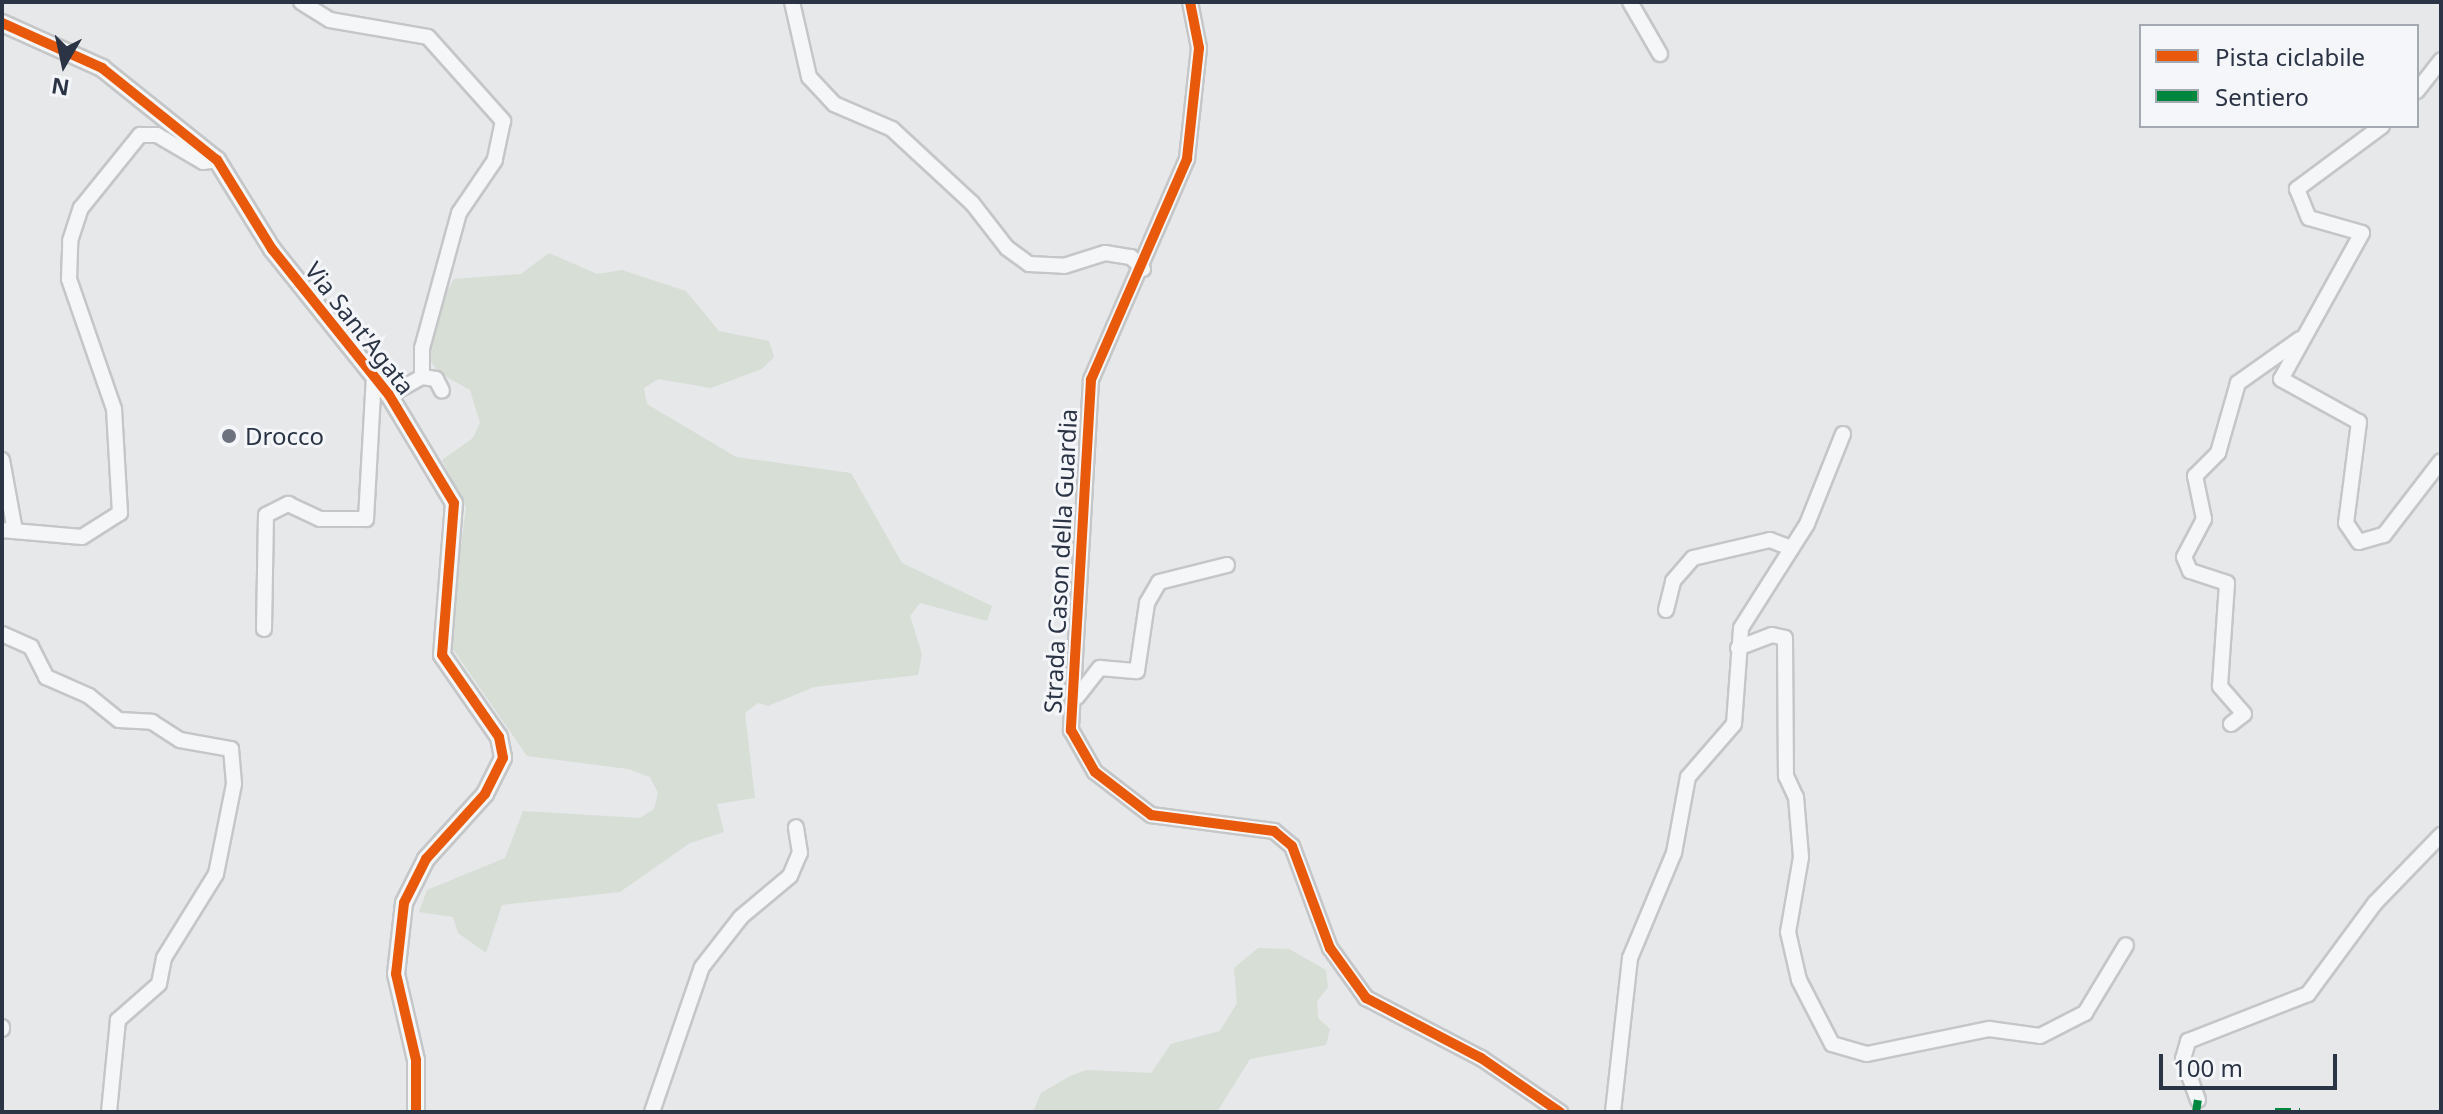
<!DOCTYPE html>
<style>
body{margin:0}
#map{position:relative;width:2443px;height:1114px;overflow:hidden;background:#e6e8ea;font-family:"Noto Sans",sans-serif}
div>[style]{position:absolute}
.green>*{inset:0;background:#d6ded6}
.roads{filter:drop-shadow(2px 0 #c4c6c8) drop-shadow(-2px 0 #c4c6c8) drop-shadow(0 2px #c4c6c8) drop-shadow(0 -2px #c4c6c8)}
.minor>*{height:14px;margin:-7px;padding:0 7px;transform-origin:7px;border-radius:7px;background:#f5f6f7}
.tertiary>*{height:16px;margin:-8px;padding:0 8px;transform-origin:8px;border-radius:8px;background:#f5f6f7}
.quiet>*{height:8px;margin-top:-4px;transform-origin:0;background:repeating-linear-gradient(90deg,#00873e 0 16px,transparent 0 24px)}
.cycleway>*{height:10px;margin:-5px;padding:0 5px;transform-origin:5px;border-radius:5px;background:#e8590c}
.dots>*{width:22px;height:22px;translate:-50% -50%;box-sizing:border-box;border:4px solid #f4f6f9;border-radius:50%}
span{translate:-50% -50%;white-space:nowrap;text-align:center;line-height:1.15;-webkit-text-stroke:6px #f4f6f9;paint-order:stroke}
.street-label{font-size:24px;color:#2b3445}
.poi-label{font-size:24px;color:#2b3445}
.left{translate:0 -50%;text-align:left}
.frame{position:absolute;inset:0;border:4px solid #2b3445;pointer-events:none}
.legend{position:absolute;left:2139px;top:24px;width:280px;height:104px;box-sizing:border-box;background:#f4f6f9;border:2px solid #a4a8b1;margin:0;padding:10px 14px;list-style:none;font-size:24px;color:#2b3445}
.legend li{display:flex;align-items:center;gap:16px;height:40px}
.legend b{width:40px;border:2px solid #a4a8b1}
.north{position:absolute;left:24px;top:24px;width:80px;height:80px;-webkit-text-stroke:6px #f4f6f9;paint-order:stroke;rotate:189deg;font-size:22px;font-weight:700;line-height:32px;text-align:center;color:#2b3445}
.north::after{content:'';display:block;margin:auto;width:28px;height:36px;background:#2b3445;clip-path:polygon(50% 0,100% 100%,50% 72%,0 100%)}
.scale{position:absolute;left:2159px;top:1054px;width:178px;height:36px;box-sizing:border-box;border:4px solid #2b3445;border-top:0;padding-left:10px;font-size:24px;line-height:28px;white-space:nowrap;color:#2b3445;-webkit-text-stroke:6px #f4f6f9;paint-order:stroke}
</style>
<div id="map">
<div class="green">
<div style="clip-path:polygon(549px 253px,597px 274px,622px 270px,686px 291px,719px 331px,769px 341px,774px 357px,762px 369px,711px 388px,658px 379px,644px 388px,647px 404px,736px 457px,851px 473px,902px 563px,992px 606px,987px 621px,920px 603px,910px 616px,922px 654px,918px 675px,814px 687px,768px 706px,758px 703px,745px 713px,755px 798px,717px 804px,724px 832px,690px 843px,620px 892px,502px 905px,486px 953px,458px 933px,453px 917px,419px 912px,427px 890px,505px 858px,523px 811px,640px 818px,654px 809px,658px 793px,650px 777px,628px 769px,527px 756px,448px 642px,466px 508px,442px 460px,473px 438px,480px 423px,470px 390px,438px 372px,429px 358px,430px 324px,454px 279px,521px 274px)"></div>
<div style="clip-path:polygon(1258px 948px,1289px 949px,1326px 970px,1328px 987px,1317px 1001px,1318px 1018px,1330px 1029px,1326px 1045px,1250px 1059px,1217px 1112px,1033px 1112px,1041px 1093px,1070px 1076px,1086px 1070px,1151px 1073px,1171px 1044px,1220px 1031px,1237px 1003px,1234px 968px)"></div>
</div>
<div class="roads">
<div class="minor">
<div style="left:301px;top:2px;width:34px;rotate:32deg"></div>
<div style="left:330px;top:20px;width:99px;rotate:9.8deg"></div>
<div style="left:428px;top:37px;width:113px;rotate:48.2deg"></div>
<div style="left:503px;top:121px;width:40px;rotate:102deg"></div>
<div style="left:495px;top:160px;width:64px;rotate:124.2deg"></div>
<div style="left:459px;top:213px;width:140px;rotate:105.3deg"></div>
<div style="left:422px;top:348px;width:29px;rotate:90deg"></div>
<div style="left:422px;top:377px;width:38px;rotate:151deg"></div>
<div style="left:792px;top:2px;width:77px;rotate:77.2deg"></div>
<div style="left:809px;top:77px;width:37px;rotate:47deg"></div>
<div style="left:834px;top:104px;width:63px;rotate:23.3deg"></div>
<div style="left:892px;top:129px;width:109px;rotate:42.8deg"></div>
<div style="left:972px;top:203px;width:57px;rotate:52.1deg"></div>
<div style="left:1007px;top:248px;width:27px;rotate:36deg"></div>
<div style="left:1029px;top:264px;width:35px;rotate:3deg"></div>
<div style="left:1064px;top:266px;width:43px;rotate:-17.6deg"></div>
<div style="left:1105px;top:253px;width:26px;rotate:9deg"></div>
<div style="left:1131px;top:257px;width:17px;rotate:45deg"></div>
<div style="left:1190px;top:2px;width:47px;rotate:78.9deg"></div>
<div style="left:1199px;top:48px;width:112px;rotate:96.2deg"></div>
<div style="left:1187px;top:159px;width:241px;rotate:113.5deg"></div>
<div style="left:1091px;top:380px;width:351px;rotate:93.3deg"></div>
<div style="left:1071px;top:730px;width:48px;rotate:60.3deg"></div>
<div style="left:1095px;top:772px;width:71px;rotate:37.5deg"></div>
<div style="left:1151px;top:815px;width:124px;rotate:7.4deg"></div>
<div style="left:1274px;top:831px;width:23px;rotate:40deg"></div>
<div style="left:1292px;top:846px;width:109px;rotate:69.6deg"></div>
<div style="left:1330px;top:948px;width:62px;rotate:54.2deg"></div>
<div style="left:1366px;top:998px;width:130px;rotate:27.6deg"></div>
<div style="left:1481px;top:1058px;width:96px;rotate:34.4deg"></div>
<div style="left:1630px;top:2px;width:60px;rotate:60deg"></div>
<div style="left:2417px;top:91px;width:39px;rotate:-52deg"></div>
<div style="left:2382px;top:126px;width:106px;rotate:143.5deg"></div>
<div style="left:2297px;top:189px;width:31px;rotate:68deg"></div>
<div style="left:2309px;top:218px;width:55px;rotate:15.8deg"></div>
<div style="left:2362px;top:233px;width:167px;rotate:119deg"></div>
<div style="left:2281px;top:379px;width:89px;rotate:28.9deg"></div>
<div style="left:2359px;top:422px;width:102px;rotate:97.3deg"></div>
<div style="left:2346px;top:523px;width:23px;rotate:56deg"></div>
<div style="left:2359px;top:542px;width:26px;rotate:-16deg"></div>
<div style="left:2384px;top:535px;width:93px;rotate:-52.4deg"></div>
<div style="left:422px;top:377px;width:14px;rotate:8deg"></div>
<div style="left:436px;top:379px;width:13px;rotate:63deg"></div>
<div style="left:2px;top:460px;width:72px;rotate:79.6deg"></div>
<div style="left:2px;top:530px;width:80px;rotate:5deg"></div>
<div style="left:82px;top:537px;width:45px;rotate:-32.3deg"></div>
<div style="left:120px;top:513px;width:104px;rotate:-93.3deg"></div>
<div style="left:114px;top:409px;width:138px;rotate:-109.1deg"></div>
<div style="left:69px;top:279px;width:38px;rotate:-88deg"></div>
<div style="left:70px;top:241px;width:35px;rotate:-72deg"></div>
<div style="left:81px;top:208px;width:94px;rotate:-51.1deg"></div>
<div style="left:140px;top:135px;width:17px"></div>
<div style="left:157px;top:135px;width:53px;rotate:30.4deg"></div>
<div style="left:203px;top:162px;width:14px;rotate:-8deg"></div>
<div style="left:1666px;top:610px;width:30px;rotate:-76deg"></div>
<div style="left:1673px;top:581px;width:30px;rotate:-49deg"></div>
<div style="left:1693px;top:558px;width:79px;rotate:-13.2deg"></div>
<div style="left:1770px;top:540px;width:22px;rotate:21deg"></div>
<div style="left:264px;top:629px;width:114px;rotate:-89deg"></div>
<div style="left:266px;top:515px;width:25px;rotate:-27deg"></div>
<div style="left:288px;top:504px;width:35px;rotate:25deg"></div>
<div style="left:320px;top:519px;width:46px"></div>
<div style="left:366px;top:519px;width:143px;rotate:-86.8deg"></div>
<div style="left:2px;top:634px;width:32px;rotate:24deg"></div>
<div style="left:31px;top:647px;width:34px;rotate:63deg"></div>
<div style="left:46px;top:677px;width:47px;rotate:23.8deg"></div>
<div style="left:89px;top:696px;width:38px;rotate:39deg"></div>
<div style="left:119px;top:720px;width:33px;rotate:3deg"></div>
<div style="left:152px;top:722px;width:33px;rotate:33deg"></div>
<div style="left:180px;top:740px;width:52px;rotate:10deg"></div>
<div style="left:231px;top:749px;width:35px;rotate:85deg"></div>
<div style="left:234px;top:784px;width:92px;rotate:101.3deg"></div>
<div style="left:216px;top:874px;width:99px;rotate:121.8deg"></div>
<div style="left:164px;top:958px;width:26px;rotate:101deg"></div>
<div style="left:159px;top:984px;width:55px;rotate:138.7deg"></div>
<div style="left:118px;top:1020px;width:92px;rotate:95.6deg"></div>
<div style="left:1738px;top:648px;width:36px;rotate:-21deg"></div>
<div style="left:1772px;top:635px;width:13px;rotate:13deg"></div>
<div style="left:1785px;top:638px;width:138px;rotate:89.6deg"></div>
<div style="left:1786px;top:776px;width:23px;rotate:65deg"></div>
<div style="left:1796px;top:797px;width:60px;rotate:85.2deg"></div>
<div style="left:1801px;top:857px;width:76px;rotate:99.8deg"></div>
<div style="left:1788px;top:932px;width:49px;rotate:77.1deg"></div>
<div style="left:1799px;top:980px;width:72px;rotate:62.7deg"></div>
<div style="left:1832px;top:1044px;width:36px;rotate:16deg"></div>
<div style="left:1867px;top:1054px;width:125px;rotate:-11.6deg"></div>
<div style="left:1989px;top:1029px;width:51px;rotate:7.8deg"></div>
<div style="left:2040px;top:1036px;width:51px;rotate:-27.1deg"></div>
<div style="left:2085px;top:1013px;width:79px;rotate:-58.9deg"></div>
<div style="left:1077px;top:697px;width:37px;rotate:-52deg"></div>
<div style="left:1100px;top:668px;width:37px;rotate:5deg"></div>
<div style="left:1137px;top:671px;width:69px;rotate:-81.6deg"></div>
<div style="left:1147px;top:603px;width:24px;rotate:-60deg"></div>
<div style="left:1159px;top:582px;width:70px;rotate:-14deg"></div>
<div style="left:2231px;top:724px;width:16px;rotate:-38deg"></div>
<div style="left:2244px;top:714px;width:37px;rotate:-131deg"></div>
<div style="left:2220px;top:686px;width:103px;rotate:-86.1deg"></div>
<div style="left:2227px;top:583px;width:39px;rotate:-162deg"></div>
<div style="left:2190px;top:571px;width:15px;rotate:-113deg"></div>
<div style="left:2184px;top:557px;width:43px;rotate:-62.2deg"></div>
<div style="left:2204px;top:519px;width:44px;rotate:-101.8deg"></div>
<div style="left:2195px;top:476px;width:33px;rotate:-45deg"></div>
<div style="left:2218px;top:453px;width:73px;rotate:-74.1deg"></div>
<div style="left:2238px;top:383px;width:76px;rotate:-35.4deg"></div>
<div style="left:2px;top:1027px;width:2px;rotate:90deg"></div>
<div style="left:2198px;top:1100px;width:44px;rotate:-110.1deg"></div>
<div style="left:2183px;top:1059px;width:19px;rotate:-74deg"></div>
<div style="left:2188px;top:1041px;width:129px;rotate:-21.4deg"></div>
<div style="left:2308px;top:994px;width:113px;rotate:-53.6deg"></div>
<div style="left:2375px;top:903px;width:95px;rotate:-45.9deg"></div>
<div style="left:652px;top:1112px;width:153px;rotate:-71deg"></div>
<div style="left:702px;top:967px;width:63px;rotate:-52deg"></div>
<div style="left:741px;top:917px;width:64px;rotate:-39.9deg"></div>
<div style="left:790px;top:876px;width:25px;rotate:-67deg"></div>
<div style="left:800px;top:853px;width:26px;rotate:-99deg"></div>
<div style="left:1613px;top:1112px;width:155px;rotate:-83.7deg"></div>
<div style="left:1630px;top:958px;width:114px;rotate:-67.3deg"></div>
<div style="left:1674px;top:853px;width:77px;rotate:-79.6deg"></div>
<div style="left:1688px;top:777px;width:70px;rotate:-49deg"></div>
<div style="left:1734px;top:724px;width:96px;rotate:-85.8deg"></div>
<div style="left:1741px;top:628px;width:123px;rotate:-57.6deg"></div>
<div style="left:1807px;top:524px;width:97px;rotate:-68.2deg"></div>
</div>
<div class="tertiary">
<div style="left:2px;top:23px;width:110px;rotate:24.2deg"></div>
<div style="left:102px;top:68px;width:147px;rotate:38.7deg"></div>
<div style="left:217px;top:160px;width:105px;rotate:58.3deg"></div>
<div style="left:272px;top:249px;width:187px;rotate:51.3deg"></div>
<div style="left:389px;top:395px;width:126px;rotate:59deg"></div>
<div style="left:454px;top:503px;width:152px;rotate:94.5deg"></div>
<div style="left:442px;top:655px;width:100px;rotate:55.2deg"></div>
<div style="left:499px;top:737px;width:21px;rotate:79deg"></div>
<div style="left:503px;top:758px;width:40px;rotate:116.6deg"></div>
<div style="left:485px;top:794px;width:88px;rotate:132.2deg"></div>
<div style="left:426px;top:859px;width:49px;rotate:116.6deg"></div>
<div style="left:404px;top:903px;width:71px;rotate:96.4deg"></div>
<div style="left:396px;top:974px;width:88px;rotate:76.9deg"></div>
<div style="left:416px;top:1060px;width:52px;rotate:90deg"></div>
</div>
</div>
<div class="quiet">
<div style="left:2196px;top:1112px;width:12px;rotate:-81deg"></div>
<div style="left:2275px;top:1112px;width:25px"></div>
</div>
<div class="cycleway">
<div style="left:1190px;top:2px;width:47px;rotate:78.9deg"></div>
<div style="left:1199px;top:48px;width:112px;rotate:96.2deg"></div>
<div style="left:1187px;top:159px;width:241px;rotate:113.5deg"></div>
<div style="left:1091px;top:380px;width:351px;rotate:93.3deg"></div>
<div style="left:1071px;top:730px;width:48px;rotate:60.3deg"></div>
<div style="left:1095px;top:772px;width:71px;rotate:37.5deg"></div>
<div style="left:1151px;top:815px;width:124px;rotate:7.4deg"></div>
<div style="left:1274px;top:831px;width:23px;rotate:40deg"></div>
<div style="left:1292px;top:846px;width:109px;rotate:69.6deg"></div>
<div style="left:1330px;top:948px;width:62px;rotate:54.2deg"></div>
<div style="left:1366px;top:998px;width:130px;rotate:27.6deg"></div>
<div style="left:1481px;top:1058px;width:96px;rotate:34.4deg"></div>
<div style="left:2px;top:23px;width:110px;rotate:24.2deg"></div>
<div style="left:102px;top:68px;width:147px;rotate:38.7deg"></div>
<div style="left:217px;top:160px;width:105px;rotate:58.3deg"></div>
<div style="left:272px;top:249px;width:187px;rotate:51.3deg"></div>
<div style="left:389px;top:395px;width:126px;rotate:59deg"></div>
<div style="left:454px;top:503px;width:152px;rotate:94.5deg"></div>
<div style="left:442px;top:655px;width:100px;rotate:55.2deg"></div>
<div style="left:499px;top:737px;width:21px;rotate:79deg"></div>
<div style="left:503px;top:758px;width:40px;rotate:116.6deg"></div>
<div style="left:485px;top:794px;width:88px;rotate:132.2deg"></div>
<div style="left:426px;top:859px;width:49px;rotate:116.6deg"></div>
<div style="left:404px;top:903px;width:71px;rotate:96.4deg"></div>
<div style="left:396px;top:974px;width:88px;rotate:76.9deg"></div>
<div style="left:416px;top:1060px;width:52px;rotate:90deg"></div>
</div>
<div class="dots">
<div style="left:229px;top:436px;background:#6c737f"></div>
</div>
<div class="street-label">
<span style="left:360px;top:328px;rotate:52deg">Via Sant'Agata</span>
<span style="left:1060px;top:561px;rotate:-87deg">Strada Cason della Guardia</span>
</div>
<div class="poi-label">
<span class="left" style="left:245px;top:436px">Drocco</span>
</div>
<div class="frame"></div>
<ul class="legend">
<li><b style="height:10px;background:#e8590c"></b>Pista ciclabile</li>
<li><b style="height:10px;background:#00873e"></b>Sentiero</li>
</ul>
<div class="north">N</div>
<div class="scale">100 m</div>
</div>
